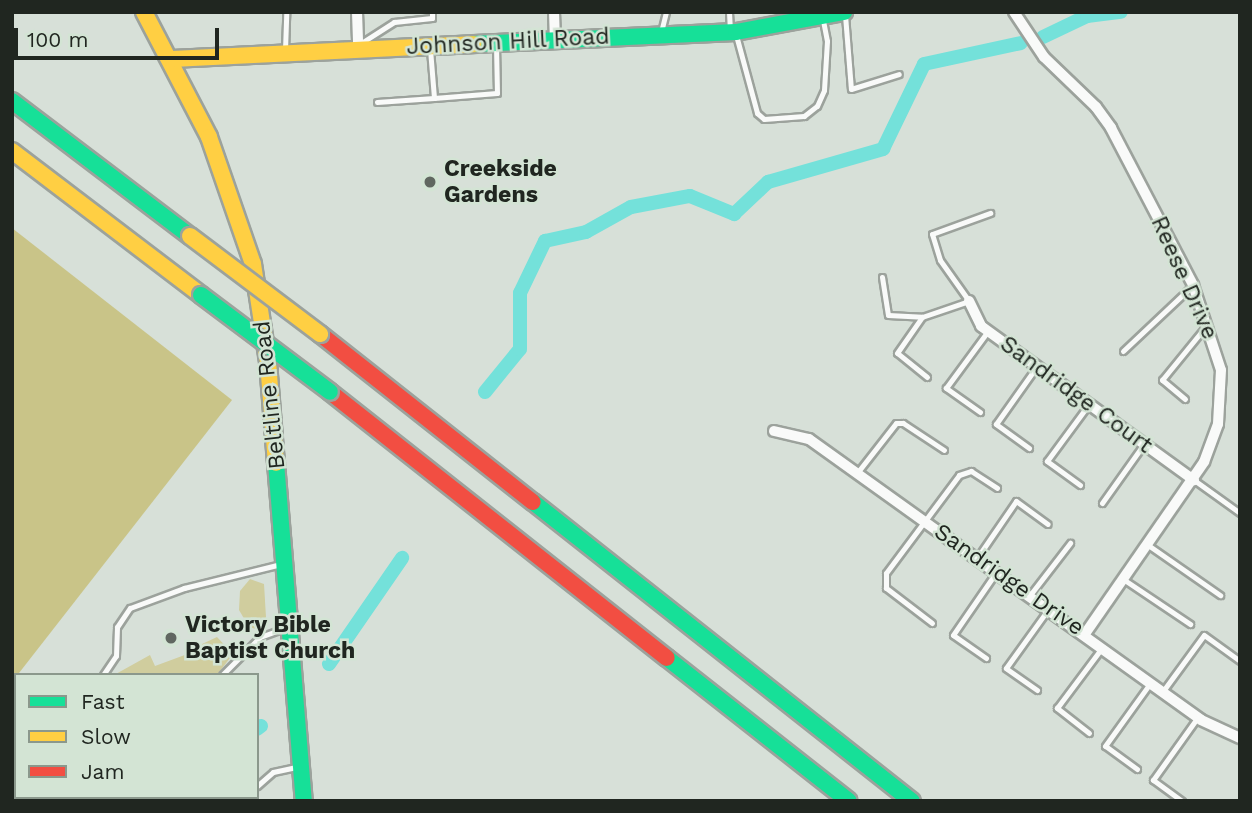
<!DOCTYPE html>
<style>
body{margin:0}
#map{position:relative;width:1252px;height:813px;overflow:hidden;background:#d7e0d8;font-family:"Work Sans",sans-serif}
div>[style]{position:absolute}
.green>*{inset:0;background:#d0cd9e}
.forest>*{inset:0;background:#c9c488}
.stream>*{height:4.5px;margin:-2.25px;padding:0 2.25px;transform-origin:2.25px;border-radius:2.25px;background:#74e1da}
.canal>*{height:14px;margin:-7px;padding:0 7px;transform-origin:7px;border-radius:7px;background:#74e1da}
.roads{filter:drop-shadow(2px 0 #9ca29c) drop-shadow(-2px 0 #9ca29c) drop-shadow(0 2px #9ca29c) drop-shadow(0 -2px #9ca29c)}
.lane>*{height:5px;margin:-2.5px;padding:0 2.5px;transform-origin:2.5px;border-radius:2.5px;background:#f9faf9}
.street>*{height:10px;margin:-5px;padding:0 5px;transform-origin:5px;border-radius:5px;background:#f9faf9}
.fast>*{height:16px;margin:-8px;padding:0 8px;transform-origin:8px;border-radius:8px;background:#16e098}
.slow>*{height:16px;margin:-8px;padding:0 8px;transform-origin:8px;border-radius:8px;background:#ffcf43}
.jam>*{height:16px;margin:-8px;padding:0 8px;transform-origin:8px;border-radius:8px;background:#f24e42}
.bridges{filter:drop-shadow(2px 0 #9ca29c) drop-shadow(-2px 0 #9ca29c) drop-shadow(0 2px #9ca29c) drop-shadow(0 -2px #9ca29c)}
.fast-bridge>*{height:16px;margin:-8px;padding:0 8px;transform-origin:8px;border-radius:8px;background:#16e098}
.slow-bridge>*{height:16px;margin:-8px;padding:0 8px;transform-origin:8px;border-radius:8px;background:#ffcf43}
.dots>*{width:19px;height:19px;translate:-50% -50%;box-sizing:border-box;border:4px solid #d3e4d4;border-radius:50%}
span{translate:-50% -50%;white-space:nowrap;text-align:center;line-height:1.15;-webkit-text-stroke:5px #d3e4d4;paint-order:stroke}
.street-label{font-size:23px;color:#202620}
.poi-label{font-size:23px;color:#202620;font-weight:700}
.left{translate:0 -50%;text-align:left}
.frame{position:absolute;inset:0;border:14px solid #202620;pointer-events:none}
.legend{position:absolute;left:14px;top:673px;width:245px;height:126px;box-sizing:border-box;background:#d3e4d4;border:2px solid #8b988c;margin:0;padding:9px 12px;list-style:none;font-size:21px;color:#202620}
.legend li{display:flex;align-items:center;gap:14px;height:35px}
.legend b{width:35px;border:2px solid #8b988c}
.scale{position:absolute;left:14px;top:28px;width:205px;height:32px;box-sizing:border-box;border:4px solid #202620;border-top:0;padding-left:9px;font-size:21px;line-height:24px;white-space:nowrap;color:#202620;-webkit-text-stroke:5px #d3e4d4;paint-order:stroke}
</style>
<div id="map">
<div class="green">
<div style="clip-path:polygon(250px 579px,264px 584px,266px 617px,260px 630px,249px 627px,239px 610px,240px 591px)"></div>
<div style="clip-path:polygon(217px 637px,233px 654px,217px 675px,114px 675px,150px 655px,155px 666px,201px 649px,200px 645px)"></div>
</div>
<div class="forest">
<div style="clip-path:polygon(12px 228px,232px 400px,12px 682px)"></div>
</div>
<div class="stream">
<div style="left:12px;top:791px;width:4px;rotate:27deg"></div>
<div style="left:22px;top:797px;width:6px;rotate:39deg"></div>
</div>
<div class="canal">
<div style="left:1043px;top:37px;width:49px;rotate:-25.5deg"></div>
<div style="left:1087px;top:16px;width:34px;rotate:-7deg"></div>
<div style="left:485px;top:392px;width:55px;rotate:-50.9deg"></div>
<div style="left:520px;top:349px;width:56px;rotate:-90deg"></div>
<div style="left:520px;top:293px;width:58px;rotate:-64.3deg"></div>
<div style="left:545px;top:241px;width:42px;rotate:-12.4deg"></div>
<div style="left:586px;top:232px;width:51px;rotate:-29.1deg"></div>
<div style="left:631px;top:207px;width:60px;rotate:-10.6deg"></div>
<div style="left:690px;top:196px;width:48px;rotate:22.2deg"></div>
<div style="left:734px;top:214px;width:47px;rotate:-43.3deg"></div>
<div style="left:768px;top:182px;width:120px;rotate:-16deg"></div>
<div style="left:883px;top:149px;width:94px;rotate:-64.2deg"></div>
<div style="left:924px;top:64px;width:99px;rotate:-12.2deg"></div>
<div style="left:329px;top:664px;width:129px;rotate:-55.4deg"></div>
<div style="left:257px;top:729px;width:5px;rotate:-37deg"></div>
<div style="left:174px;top:801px;width:6px;rotate:-45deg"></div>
</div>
<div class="roads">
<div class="lane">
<div style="left:729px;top:12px;width:17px;rotate:87deg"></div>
<div style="left:845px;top:15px;width:74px;rotate:85.4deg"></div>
<div style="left:851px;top:89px;width:50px;rotate:-17.4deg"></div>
<div style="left:661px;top:32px;width:21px;rotate:-76deg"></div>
<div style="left:736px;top:35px;width:81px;rotate:74.9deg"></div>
<div style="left:757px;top:113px;width:9px;rotate:41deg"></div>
<div style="left:764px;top:119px;width:40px;rotate:-4.3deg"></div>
<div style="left:804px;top:116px;width:16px;rotate:-38deg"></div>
<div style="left:817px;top:106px;width:17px;rotate:-66deg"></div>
<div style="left:824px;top:90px;width:49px;rotate:-86.5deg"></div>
<div style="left:827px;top:41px;width:21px;rotate:-101deg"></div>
<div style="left:358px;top:45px;width:43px;rotate:-32.6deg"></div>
<div style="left:394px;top:22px;width:38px;rotate:-6deg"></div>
<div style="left:432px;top:18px;width:6px;rotate:-90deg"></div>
<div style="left:430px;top:49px;width:49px;rotate:85.3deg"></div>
<div style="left:434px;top:98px;width:63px;rotate:-4.5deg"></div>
<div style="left:497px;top:93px;width:49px;rotate:-91.2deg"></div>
<div style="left:285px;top:50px;width:38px;rotate:-88deg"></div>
<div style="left:377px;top:102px;width:57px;rotate:-4deg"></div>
<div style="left:882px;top:277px;width:38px;rotate:81deg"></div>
<div style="left:888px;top:315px;width:34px;rotate:3deg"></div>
<div style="left:1123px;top:351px;width:96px;rotate:-43.3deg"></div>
<div style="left:927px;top:377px;width:38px;rotate:-141deg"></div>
<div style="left:897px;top:353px;width:44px;rotate:-55.2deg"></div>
<div style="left:922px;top:317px;width:50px;rotate:-18.8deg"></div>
<div style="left:969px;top:301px;width:50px;rotate:-125.3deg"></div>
<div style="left:940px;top:260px;width:27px;rotate:-107deg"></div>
<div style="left:932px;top:234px;width:62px;rotate:-19.9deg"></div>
<div style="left:1185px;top:399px;width:30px;rotate:-140deg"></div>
<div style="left:1162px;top:380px;width:70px;rotate:-50.8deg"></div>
<div style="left:980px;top:412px;width:42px;rotate:-144.8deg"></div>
<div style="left:946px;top:388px;width:71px;rotate:-53.6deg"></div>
<div style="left:1029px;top:448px;width:41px;rotate:-144deg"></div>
<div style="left:996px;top:424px;width:71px;rotate:-54.7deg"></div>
<div style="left:857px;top:473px;width:63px;rotate:-52deg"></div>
<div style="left:896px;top:423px;width:7px"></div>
<div style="left:903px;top:423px;width:49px;rotate:33.4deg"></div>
<div style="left:1194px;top:480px;width:57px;rotate:35.7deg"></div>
<div style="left:1080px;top:485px;width:41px;rotate:-144deg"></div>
<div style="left:1047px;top:461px;width:71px;rotate:-53.6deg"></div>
<div style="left:1102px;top:503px;width:72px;rotate:-54.6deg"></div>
<div style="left:1148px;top:545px;width:88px;rotate:34.8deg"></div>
<div style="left:977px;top:558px;width:69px;rotate:-55.6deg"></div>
<div style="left:1016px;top:501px;width:39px;rotate:36deg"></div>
<div style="left:1123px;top:579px;width:81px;rotate:33.9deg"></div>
<div style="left:1030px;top:595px;width:66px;rotate:-52.4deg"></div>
<div style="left:932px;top:623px;width:58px;rotate:-142.7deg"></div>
<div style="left:886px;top:588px;width:15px;rotate:-90deg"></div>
<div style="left:886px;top:573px;width:122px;rotate:-53.3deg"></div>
<div style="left:959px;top:475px;width:13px;rotate:-18deg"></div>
<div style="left:971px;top:471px;width:31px;rotate:33deg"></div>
<div style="left:986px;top:658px;width:40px;rotate:-145.1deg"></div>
<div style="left:953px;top:635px;width:74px;rotate:-55.5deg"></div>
<div style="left:103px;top:675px;width:23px;rotate:-56deg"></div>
<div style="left:116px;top:656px;width:29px;rotate:-88deg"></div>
<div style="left:117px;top:627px;width:23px;rotate:-56deg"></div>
<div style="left:130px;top:608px;width:58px;rotate:-20.3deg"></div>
<div style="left:184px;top:588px;width:100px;rotate:-13.9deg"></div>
<div style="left:222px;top:675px;width:54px;rotate:-45deg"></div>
<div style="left:260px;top:637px;width:30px;rotate:-20deg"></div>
<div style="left:1037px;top:690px;width:38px;rotate:-145deg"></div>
<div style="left:1006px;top:668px;width:70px;rotate:-54.3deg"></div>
<div style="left:1163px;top:691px;width:69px;rotate:-53.8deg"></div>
<div style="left:1204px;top:635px;width:44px;rotate:35.8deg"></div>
<div style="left:1089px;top:733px;width:41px;rotate:-142deg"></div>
<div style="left:1057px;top:708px;width:74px;rotate:-53.3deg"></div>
<div style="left:1137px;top:769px;width:39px;rotate:-144deg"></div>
<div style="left:1105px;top:746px;width:79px;rotate:-54.3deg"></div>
<div style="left:257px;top:786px;width:21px;rotate:-41deg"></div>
<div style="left:273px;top:772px;width:25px;rotate:-12deg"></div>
<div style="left:248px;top:801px;width:4px;rotate:-63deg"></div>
<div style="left:1182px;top:801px;width:36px;rotate:-144deg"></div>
<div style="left:1153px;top:780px;width:77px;rotate:-54.5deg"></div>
</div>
<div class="street">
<div style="left:357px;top:12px;width:37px;rotate:88deg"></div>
<div style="left:554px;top:12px;width:28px;rotate:88deg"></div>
<div style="left:1014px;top:12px;width:54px;rotate:56.3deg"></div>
<div style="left:1044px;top:57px;width:72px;rotate:43.9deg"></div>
<div style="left:1096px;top:107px;width:26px;rotate:54deg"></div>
<div style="left:1111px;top:128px;width:177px;rotate:62.4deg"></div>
<div style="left:1193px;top:285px;width:89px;rotate:71.8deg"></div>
<div style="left:1221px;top:370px;width:54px;rotate:93.2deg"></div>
<div style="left:1218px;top:424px;width:40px;rotate:110.2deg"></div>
<div style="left:1204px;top:462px;width:209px;rotate:124.7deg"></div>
<div style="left:969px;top:301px;width:28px;rotate:64deg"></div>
<div style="left:981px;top:326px;width:263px;rotate:35.9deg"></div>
<div style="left:774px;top:431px;width:36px;rotate:13deg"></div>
<div style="left:809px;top:439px;width:482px;rotate:35.6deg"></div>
<div style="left:1201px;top:720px;width:43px;rotate:24.8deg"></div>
</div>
<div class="fast">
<div style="left:474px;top:44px;width:262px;rotate:-2.6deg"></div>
<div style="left:736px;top:32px;width:110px;rotate:-10.5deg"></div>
<div style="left:12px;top:101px;width:223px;rotate:37.2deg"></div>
<div style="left:276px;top:463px;width:339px;rotate:85.3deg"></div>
<div style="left:533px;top:502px;width:483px;rotate:38.3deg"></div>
<div style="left:667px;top:658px;width:231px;rotate:38.2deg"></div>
</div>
<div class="slow">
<div style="left:144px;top:12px;width:141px;rotate:62.5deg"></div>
<div style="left:209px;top:137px;width:134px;rotate:70.9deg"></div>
<div style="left:253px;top:264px;width:99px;rotate:81.3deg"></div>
<div style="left:268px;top:362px;width:101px;rotate:85.5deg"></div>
<div style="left:170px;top:59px;width:304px;rotate:-2.8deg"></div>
<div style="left:12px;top:151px;width:238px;rotate:37.3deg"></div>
</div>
<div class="jam">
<div style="left:320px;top:334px;width:271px;rotate:38.3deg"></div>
<div style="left:330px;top:392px;width:429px;rotate:38.3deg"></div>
</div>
</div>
<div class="bridges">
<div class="fast-bridge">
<div style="left:201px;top:295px;width:161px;rotate:36.9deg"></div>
</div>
<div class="slow-bridge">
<div style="left:190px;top:236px;width:163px;rotate:37deg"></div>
</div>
</div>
<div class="dots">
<div style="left:430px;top:182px;background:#606760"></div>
<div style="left:171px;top:638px;background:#606760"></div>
</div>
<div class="street-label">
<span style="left:508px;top:42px;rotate:-3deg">Johnson Hill Road</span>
<span style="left:1184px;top:278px;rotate:66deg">Reese Drive</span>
<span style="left:270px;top:395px;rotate:-96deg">Beltline Road</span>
<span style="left:1076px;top:395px;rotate:36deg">Sandridge Court</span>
<span style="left:1009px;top:580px;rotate:35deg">Sandridge Drive</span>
</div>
<div class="poi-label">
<span class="left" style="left:444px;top:182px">Creekside<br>Gardens</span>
<span class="left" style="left:185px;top:638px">Victory Bible<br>Baptist Church</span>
</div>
<div class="frame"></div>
<ul class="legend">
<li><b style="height:9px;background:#16e098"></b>Fast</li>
<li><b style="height:9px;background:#ffcf43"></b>Slow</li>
<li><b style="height:9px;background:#f24e42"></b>Jam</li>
</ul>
<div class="scale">100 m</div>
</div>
